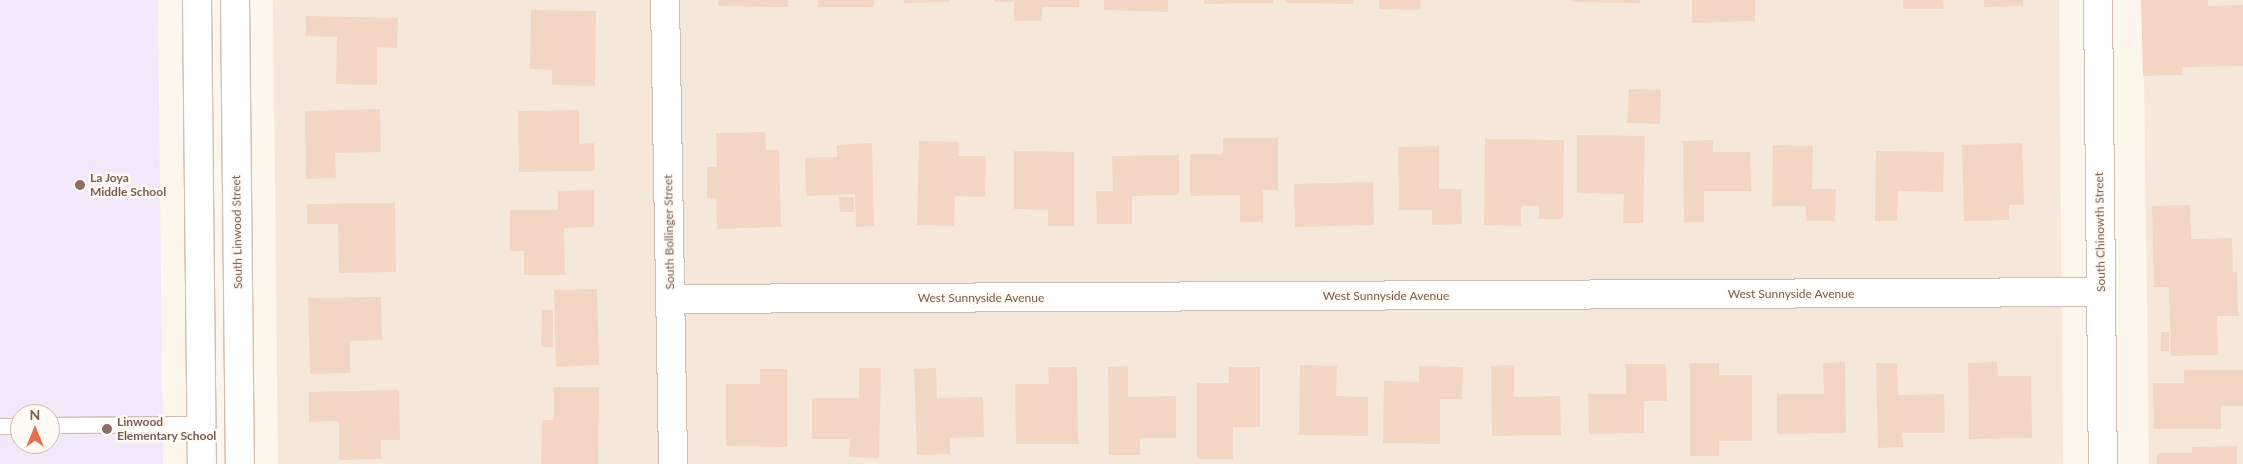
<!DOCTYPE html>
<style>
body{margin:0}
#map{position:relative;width:2243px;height:464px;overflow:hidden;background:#fdf6ec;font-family:Lato,sans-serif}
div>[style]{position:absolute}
.residential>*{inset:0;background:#f5e8da}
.education>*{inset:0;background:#f3e8fa}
.building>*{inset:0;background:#f3d5c3}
.roads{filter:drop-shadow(1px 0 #d1beb0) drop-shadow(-1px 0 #d1beb0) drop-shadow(0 1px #d1beb0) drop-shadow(0 -1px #d1beb0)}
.service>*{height:15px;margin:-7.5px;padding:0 7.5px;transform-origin:7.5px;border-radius:7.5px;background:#fff}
.minor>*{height:28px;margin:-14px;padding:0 14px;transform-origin:14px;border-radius:14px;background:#fff}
.tertiary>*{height:28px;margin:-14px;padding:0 14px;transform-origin:14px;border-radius:14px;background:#fff}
.dots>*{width:14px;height:14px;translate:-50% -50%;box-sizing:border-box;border:2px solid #fffaf3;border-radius:50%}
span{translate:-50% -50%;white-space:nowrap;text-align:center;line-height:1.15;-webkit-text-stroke:4.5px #fffaf3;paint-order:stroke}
.education-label{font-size:12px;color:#785e54;font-weight:700}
.left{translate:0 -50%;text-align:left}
.street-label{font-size:12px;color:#7a5c4d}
.north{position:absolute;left:10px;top:404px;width:50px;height:50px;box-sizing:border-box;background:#fffaf3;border:1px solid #cabbb1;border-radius:50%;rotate:0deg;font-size:14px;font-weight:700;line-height:20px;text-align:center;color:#7a5c4d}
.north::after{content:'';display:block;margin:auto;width:18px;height:22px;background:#e76f51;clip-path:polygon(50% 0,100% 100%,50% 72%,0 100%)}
</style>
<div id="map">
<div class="residential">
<div style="clip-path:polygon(273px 0,2059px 0,2063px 464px,278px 464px)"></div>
<div style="clip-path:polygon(2143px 0,2243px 0,2243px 464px,2149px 464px)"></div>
</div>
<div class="education">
<div style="clip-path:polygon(evenodd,0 0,158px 0,163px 464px,0 464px,0 0,20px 414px,50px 414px,50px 444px,20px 444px,20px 414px)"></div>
</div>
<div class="building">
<div style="clip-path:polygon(718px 0,788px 0,788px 7px,718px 6px)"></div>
<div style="clip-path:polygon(818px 0,874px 0,874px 7px,818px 7px)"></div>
<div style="clip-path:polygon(904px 0,949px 0,949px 2px,904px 3px)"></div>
<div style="clip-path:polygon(994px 0,1079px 0,1079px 7px,1042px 7px,1042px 21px,1014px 21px,1014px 2px,994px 2px)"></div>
<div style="clip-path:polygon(1104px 0,1168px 0,1168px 12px,1104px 10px)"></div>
<div style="clip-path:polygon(1204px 0,1273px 0,1273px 3px,1204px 4px)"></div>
<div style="clip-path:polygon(1285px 0,1354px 0,1354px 4px,1285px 3px)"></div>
<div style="clip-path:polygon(1379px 0,1421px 0,1420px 10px,1379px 9px)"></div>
<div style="clip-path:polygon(1572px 0,1640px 0,1640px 3px,1572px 2px)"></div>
<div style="clip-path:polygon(1692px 0,1755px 0,1755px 21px,1692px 23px)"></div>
<div style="clip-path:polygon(1903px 0,1943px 0,1944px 9px,1903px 9px)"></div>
<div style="clip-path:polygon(1984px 0,2023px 0,2023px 6px,1984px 7px)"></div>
<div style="clip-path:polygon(2141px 0,2208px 0,2208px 6px,2243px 5px,2243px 66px,2182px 67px,2182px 75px,2143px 76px)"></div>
<div style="clip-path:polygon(531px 10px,596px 11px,595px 86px,552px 85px,552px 70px,530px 69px)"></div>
<div style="clip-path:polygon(306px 16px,398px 18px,397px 48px,377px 47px,377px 85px,336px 84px,337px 37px,306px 36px)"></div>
<div style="clip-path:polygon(1629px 89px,1661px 90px,1660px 124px,1627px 123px)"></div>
<div style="clip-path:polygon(380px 109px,381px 152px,335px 153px,336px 178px,306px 179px,305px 111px)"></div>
<div style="clip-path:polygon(579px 110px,579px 144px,594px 143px,595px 171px,519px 172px,518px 111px)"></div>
<div style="clip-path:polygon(765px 132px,766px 150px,779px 150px,781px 227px,717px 229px,716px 198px,707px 198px,707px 167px,717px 167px,716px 133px)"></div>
<div style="clip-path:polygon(1577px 135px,1645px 136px,1643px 223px,1623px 223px,1624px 194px,1577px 193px)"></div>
<div style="clip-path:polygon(1223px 138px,1278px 138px,1278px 190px,1263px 190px,1263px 222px,1240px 222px,1240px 195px,1190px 196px,1190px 154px,1223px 154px)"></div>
<div style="clip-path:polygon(1485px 139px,1564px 140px,1563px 219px,1539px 219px,1539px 206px,1521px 206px,1521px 226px,1484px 225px)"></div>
<div style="clip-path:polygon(1713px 140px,1713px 152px,1750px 152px,1751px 191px,1704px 191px,1704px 222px,1684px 222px,1683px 141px)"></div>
<div style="clip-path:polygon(919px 141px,959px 142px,958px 156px,986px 156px,985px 197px,955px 196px,954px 226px,917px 225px)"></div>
<div style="clip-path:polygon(872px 143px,874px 226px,856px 227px,855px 194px,806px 196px,805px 158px,837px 157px,837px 145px)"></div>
<div style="clip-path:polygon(2022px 143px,2024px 205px,2009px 205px,2009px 220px,1964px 221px,1962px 145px)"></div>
<div style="clip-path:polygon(1773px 145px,1813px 146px,1812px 189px,1836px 189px,1835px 221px,1806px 221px,1806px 206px,1772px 206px)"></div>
<div style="clip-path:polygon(1439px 146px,1439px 189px,1461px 189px,1462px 224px,1432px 225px,1432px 210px,1399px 210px,1398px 147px)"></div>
<div style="clip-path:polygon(1014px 151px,1074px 152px,1074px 226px,1048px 226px,1048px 210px,1014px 209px)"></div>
<div style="clip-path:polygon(1876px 151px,1944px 152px,1943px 192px,1898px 191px,1897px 221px,1875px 221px)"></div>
<div style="clip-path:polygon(1179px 155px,1179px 195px,1132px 196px,1132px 224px,1097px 224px,1096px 191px,1113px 191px,1112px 156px)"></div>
<div style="clip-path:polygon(1373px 182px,1374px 225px,1295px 227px,1294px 184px)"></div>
<div style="clip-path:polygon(594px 190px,594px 227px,564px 228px,565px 275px,524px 275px,524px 251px,510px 251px,510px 210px,558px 210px,558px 191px)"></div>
<div style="clip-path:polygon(839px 197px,854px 197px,854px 212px,840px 212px)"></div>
<div style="clip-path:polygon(395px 203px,396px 272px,339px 273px,338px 224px,307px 224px,307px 204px)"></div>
<div style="clip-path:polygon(2190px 205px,2191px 239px,2232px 238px,2233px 272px,2237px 272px,2238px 316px,2217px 316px,2218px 355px,2171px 356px,2169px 287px,2154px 287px,2152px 206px)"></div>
<div style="clip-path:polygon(597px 289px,599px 365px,556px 367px,554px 290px)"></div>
<div style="clip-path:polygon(381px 297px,382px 340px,350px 341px,350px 373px,310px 374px,308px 298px)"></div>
<div style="clip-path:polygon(542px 310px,553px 310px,553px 347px,541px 347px)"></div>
<div style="clip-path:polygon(2161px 332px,2169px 332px,2169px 351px,2161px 351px)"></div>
<div style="clip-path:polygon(1845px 362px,1846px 433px,1777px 434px,1777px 394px,1824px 394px,1823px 363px)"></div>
<div style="clip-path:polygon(1997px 362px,1998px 376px,2031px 376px,2032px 438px,1969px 439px,1968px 363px)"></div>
<div style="clip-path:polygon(1690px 363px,1719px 363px,1719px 375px,1752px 375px,1752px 441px,1719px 441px,1719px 456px,1690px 456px)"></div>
<div style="clip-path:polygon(1876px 363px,1897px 363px,1898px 395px,1944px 394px,1945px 433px,1902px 433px,1903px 447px,1878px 448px)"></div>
<div style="clip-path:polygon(1626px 364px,1666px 364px,1667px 401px,1644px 401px,1644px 433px,1589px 434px,1588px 394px,1626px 394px)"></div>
<div style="clip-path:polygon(1300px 365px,1337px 366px,1336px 396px,1368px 397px,1368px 436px,1299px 435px)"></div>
<div style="clip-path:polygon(1514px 365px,1514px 397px,1560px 396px,1561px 435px,1492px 436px,1491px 366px)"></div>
<div style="clip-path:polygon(1128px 366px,1128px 397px,1176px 396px,1176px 438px,1140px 438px,1140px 455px,1109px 455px,1108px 367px)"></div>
<div style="clip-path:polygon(1419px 366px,1463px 367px,1462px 399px,1440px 399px,1440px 444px,1383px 443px,1384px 381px,1419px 382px)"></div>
<div style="clip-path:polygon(1048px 367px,1077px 367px,1078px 444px,1016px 444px,1015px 384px,1049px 384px)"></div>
<div style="clip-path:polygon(1229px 367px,1260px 367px,1260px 427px,1233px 427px,1233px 459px,1197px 459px,1197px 383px,1229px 383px)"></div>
<div style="clip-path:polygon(859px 368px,881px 368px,879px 458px,849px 457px,850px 439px,812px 439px,812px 398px,859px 398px)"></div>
<div style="clip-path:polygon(936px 368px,937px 398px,983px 397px,984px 437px,950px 438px,950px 454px,917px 455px,914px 369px)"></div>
<div style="clip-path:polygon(760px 369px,787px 369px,787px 447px,726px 446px,726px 384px,760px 384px)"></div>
<div style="clip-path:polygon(2184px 370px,2243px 370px,2243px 406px,2221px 406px,2221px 429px,2154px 429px,2153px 383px,2184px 383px)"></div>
<div style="clip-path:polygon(554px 387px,599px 387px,598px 464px,541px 464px,542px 420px,554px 420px)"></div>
<div style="clip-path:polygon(399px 390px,400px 440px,381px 440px,381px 459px,339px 460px,339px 421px,309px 422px,309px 392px)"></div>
<div style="clip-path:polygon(2237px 446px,2237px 464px,2157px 464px,2157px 453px,2192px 453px,2192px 447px)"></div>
</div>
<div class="roads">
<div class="service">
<div style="left:50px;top:425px;width:151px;rotate:-0.4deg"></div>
<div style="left:0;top:426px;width:20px"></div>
</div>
<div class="minor">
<div style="left:665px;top:0;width:464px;rotate:89deg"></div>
<div style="left:670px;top:299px;width:1431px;rotate:-0.28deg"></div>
</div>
<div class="tertiary">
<div style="left:197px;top:0;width:464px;rotate:89.4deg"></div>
<div style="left:235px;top:0;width:464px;rotate:89.4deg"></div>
<div style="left:2098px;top:0;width:464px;rotate:89.4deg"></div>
</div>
</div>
<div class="dots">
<div style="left:80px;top:185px;background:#8d6e63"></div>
<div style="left:107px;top:429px;background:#8d6e63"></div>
</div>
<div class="education-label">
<span class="left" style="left:90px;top:185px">La Joya<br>Middle School</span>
<span class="left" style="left:117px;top:429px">Linwood<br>Elementary School</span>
</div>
<div class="street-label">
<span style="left:237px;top:232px;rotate:-91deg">South Linwood Street</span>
<span style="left:669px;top:232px;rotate:-91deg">South Bollinger Street</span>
<span style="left:2100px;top:232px;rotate:-91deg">South Chinowth Street</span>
<span style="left:1791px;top:294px">West Sunnyside Avenue</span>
<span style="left:1386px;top:296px">West Sunnyside Avenue</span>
<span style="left:981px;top:298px">West Sunnyside Avenue</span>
</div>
<div class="north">N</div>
</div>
